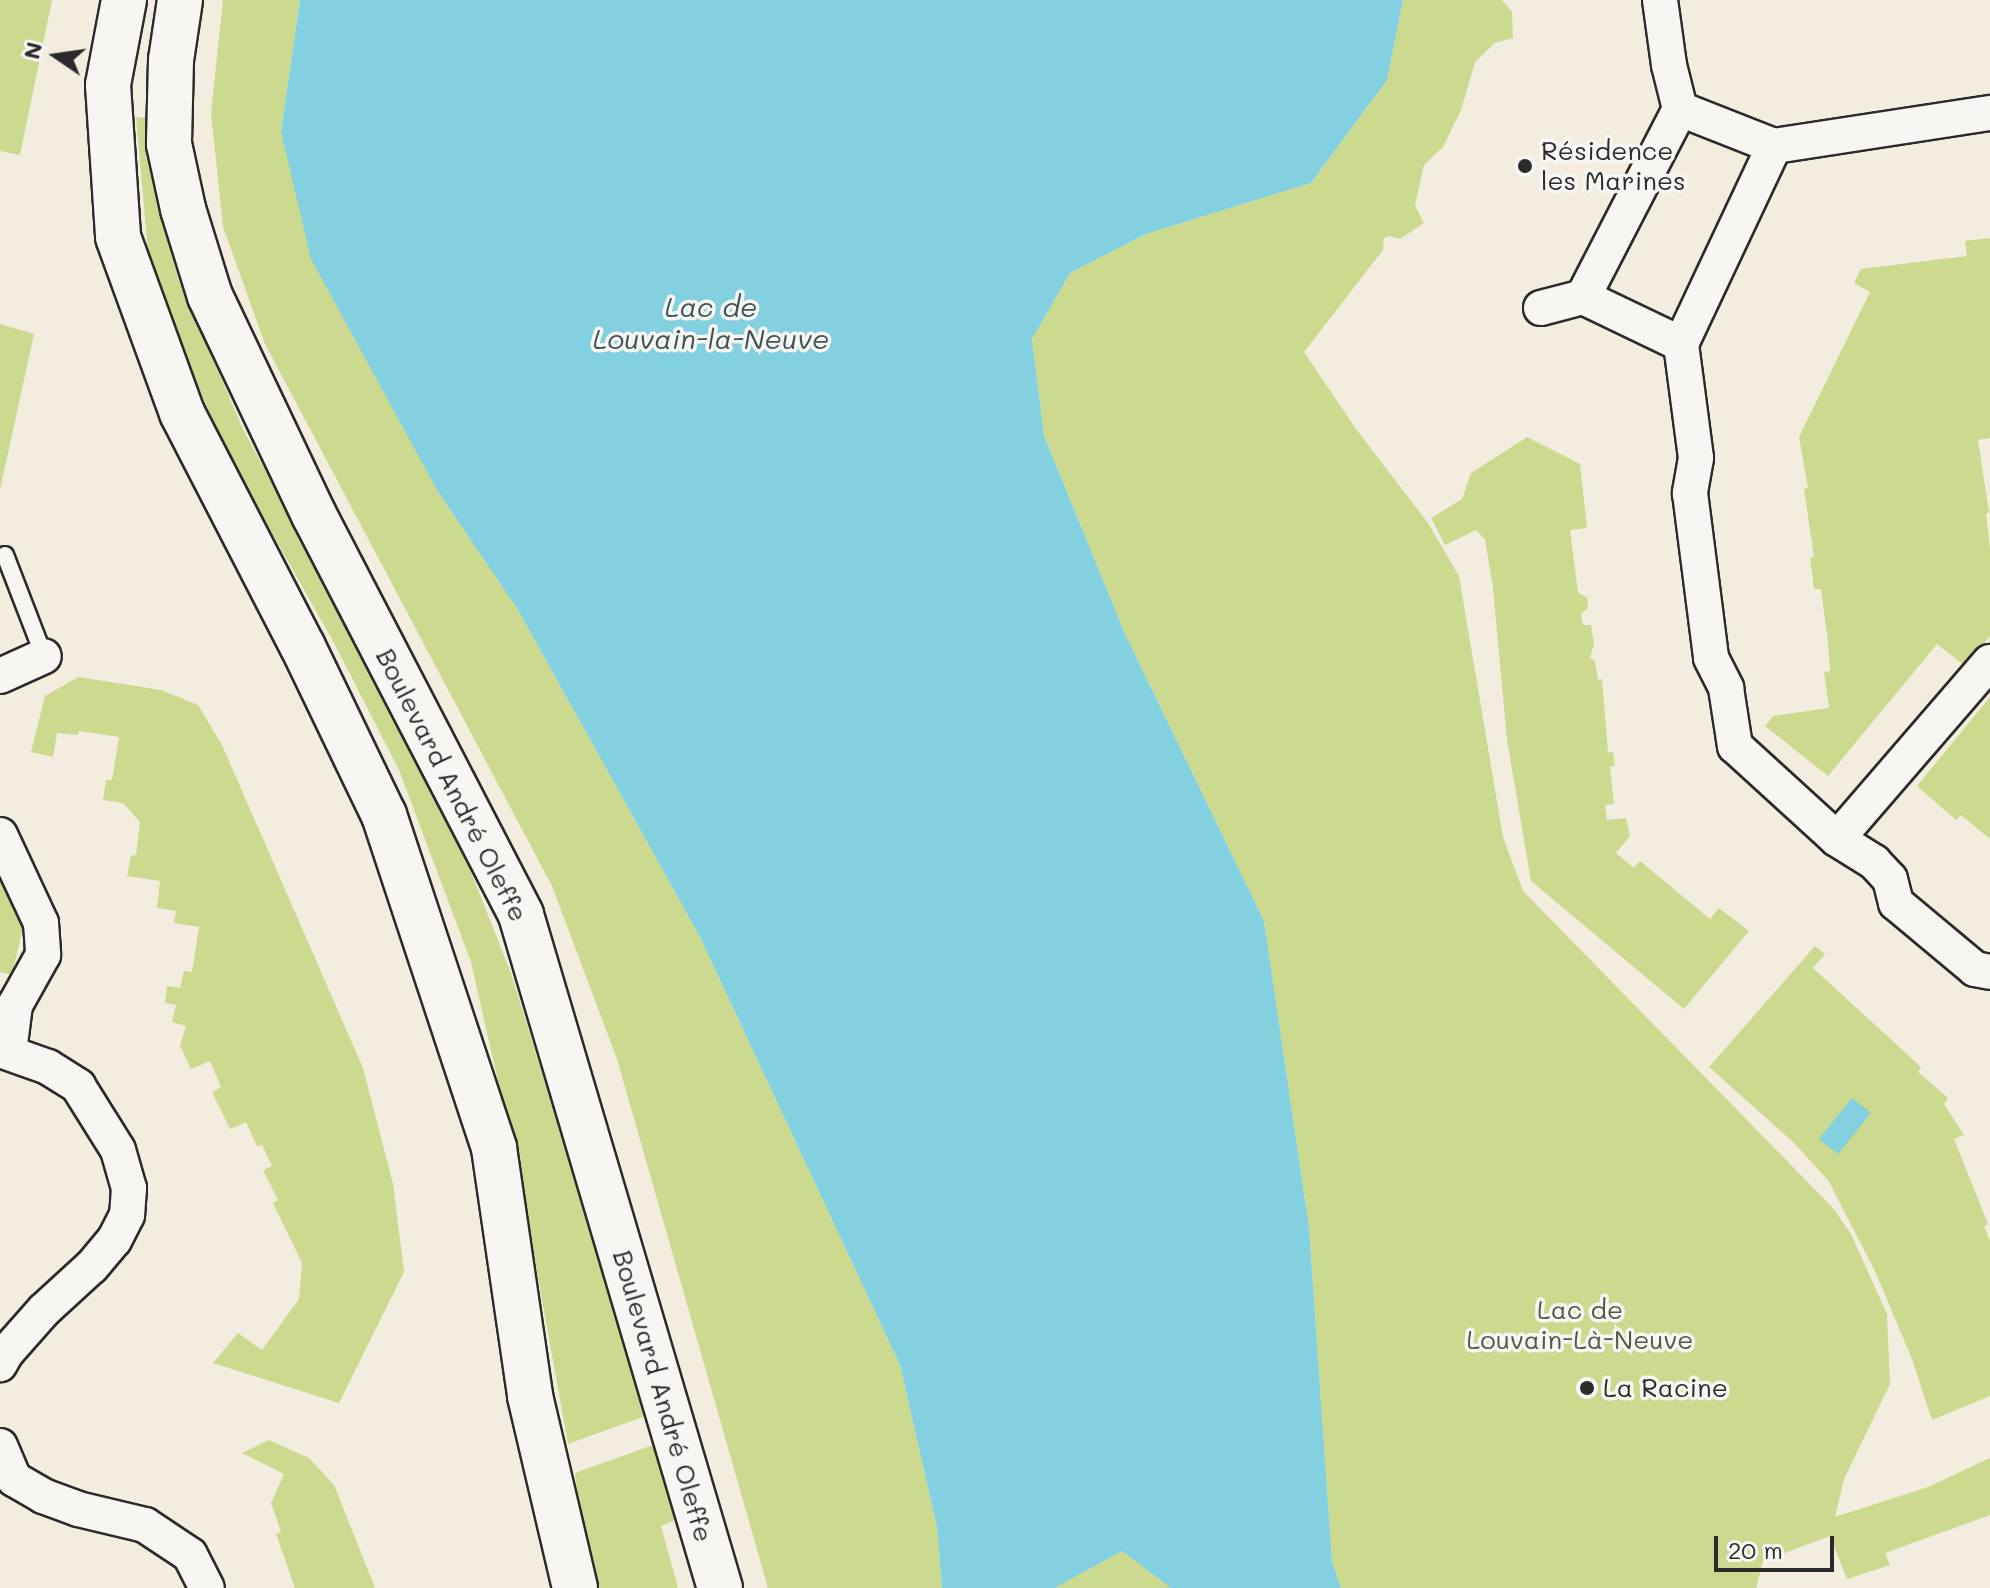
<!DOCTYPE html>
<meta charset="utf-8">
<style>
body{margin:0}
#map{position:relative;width:1990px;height:1588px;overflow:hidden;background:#f3ede0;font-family:Mali,sans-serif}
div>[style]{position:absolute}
.green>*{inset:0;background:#cbda8e}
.water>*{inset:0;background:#82d0e0}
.roads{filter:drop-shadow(2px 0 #2b2b2b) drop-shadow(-2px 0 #2b2b2b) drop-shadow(0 2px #2b2b2b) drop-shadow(0 -2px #2b2b2b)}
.lane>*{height:16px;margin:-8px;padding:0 8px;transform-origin:8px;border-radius:8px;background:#f6f6f2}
.street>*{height:34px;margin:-17px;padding:0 17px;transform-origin:17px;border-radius:17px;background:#f6f6f2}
.secondary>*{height:44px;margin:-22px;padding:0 22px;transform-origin:22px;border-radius:22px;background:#f6f6f2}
.dots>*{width:22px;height:22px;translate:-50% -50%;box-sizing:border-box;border:4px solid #f6f6f2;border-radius:50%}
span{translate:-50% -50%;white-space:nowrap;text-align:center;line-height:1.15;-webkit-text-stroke:7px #f6f6f2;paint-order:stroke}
.poi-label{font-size:26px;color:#2b2b2b}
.left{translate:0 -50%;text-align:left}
.street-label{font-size:26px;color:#2b2b2b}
.park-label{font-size:26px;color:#535744}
.water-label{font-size:28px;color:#415458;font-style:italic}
.north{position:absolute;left:16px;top:16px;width:80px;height:80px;-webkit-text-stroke:6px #f6f6f2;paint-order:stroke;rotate:283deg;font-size:22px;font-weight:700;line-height:32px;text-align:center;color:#2b2b2b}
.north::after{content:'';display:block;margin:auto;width:28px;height:36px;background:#2b2b2b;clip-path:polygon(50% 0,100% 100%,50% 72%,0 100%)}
.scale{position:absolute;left:1714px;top:1536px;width:120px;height:36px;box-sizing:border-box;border:4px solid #2b2b2b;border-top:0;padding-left:10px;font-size:24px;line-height:28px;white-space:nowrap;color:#2b2b2b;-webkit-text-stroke:6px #f6f6f2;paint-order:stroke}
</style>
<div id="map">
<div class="green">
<div style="clip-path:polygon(0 0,52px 0,20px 155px,0 151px)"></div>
<div style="clip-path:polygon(223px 0,300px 0,281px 132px,437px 490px,518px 610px,700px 937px,900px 1365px,937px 1527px,942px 1588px,768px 1588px,617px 1059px,552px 886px,265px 344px,223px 227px,211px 113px)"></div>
<div style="clip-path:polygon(1403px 0,1502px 0,1512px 12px,1513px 38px,1495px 43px,1475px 62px,1461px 110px,1443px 147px,1424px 165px,1415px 206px,1424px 223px,1400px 239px,1389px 236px,1384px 238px,1383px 250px,1304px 352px,1356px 429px,1428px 523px,1459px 576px,1503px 837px,1523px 891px,1833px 1208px,1851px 1234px,1887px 1314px,1890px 1384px,1844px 1479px,1835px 1517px,1928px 1487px,1990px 1458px,1990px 1515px,1885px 1553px,1890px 1565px,1847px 1579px,1830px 1536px,1763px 1561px,1756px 1588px,1341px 1588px,1332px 1562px,1309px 1227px,1264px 921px,1125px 634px,1044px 436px,1032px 339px,1070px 273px,1146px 234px,1311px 183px,1387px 80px)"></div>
<div style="clip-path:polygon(136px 117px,146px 118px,155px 194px,178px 278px,243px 429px,370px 667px,463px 852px,511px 973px,648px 1415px,568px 1444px,520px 1178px,471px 962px,399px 770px,333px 641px,229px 457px,170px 323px,148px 252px)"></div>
<div style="clip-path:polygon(1990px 238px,1990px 438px,1978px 440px,1989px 512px,1986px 514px,1990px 548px,1990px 636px,1965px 666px,1937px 644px,1828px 776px,1765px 726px,1773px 716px,1829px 708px,1824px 672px,1830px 671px,1828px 642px,1821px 589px,1814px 589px,1810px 558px,1814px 557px,1804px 489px,1808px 488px,1799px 437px,1870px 292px,1854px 283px,1861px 269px,1967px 256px,1965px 241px)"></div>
<div style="clip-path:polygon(0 324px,34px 334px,0 490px)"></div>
<div style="clip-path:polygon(1527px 437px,1580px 464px,1587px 528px,1570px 530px,1578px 593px,1587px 597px,1588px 608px,1581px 614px,1583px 625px,1591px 625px,1594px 644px,1590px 658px,1595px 661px,1598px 680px,1602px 679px,1608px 752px,1613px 752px,1615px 766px,1610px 767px,1614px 804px,1605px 805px,1607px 820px,1626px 818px,1630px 836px,1616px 853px,1634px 868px,1640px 861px,1710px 919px,1719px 908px,1749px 931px,1684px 1009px,1531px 881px,1507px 740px,1493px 588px,1485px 539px,1476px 530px,1445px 545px,1431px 518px,1462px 499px,1471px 473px)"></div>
<div style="clip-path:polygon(78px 677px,161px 690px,198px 705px,222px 745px,363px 1068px,393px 1184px,404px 1272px,339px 1403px,213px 1363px,238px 1333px,262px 1350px,299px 1299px,302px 1263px,273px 1203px,278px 1200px,263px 1170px,272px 1166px,262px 1145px,257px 1146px,246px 1122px,230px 1129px,212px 1092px,221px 1087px,210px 1061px,191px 1069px,180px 1046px,186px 1026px,172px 1022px,176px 1005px,165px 1003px,167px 986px,180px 988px,184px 971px,192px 972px,199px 927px,174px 923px,176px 911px,157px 908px,160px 881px,127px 876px,131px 856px,136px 855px,140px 822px,123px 803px,103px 800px,106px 780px,112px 780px,119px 737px,79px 731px,78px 735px,57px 733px,53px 757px,31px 752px,45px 696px)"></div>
<div style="clip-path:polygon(1990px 697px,1990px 839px,1961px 815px,1956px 820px,1917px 786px)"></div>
<div style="clip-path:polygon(0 867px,25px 918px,12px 975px,0 972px)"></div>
<div style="clip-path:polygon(1815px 946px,1825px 954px,1813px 968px,1921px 1067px,1918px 1072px,1948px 1098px,1944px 1104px,1964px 1135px,1954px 1139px,1988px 1224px,1984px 1226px,1990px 1241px,1990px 1396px,1932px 1420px,1912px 1359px,1875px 1271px,1828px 1180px,1794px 1143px,1709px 1067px)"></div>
<div style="clip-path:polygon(269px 1440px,309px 1458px,334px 1485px,375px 1588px,295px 1588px,276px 1534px,281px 1532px,271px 1503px,284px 1474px,242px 1453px)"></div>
<div style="clip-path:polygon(653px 1445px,678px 1519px,661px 1526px,678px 1588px,598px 1588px,582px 1535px,575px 1473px)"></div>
<div style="clip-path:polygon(1122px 1551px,1171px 1588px,1055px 1588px)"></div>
</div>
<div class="water">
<div style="clip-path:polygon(300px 0,1403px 0,1387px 80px,1311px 183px,1146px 234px,1070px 273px,1032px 339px,1044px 436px,1125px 634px,1264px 921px,1309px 1227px,1332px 1562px,1341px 1588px,1171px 1588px,1122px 1551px,1055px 1588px,942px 1588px,937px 1527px,900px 1365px,700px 937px,518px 610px,437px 490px,311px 259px,281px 132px)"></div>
<div style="clip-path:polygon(1852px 1098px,1871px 1113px,1838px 1154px,1819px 1139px)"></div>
</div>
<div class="roads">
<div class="lane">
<div style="left:5px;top:555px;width:108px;rotate:68.9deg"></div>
</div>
<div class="street">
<div style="left:1660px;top:0;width:66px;rotate:82.1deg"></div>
<div style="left:1669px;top:65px;width:45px;rotate:76deg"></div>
<div style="left:1680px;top:109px;width:101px;rotate:21.5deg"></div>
<div style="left:1583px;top:297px;width:212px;rotate:-62.7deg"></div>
<div style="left:1541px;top:308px;width:43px;rotate:-14.7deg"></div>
<div style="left:1583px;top:297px;width:109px;rotate:25.6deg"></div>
<div style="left:1681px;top:344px;width:115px;rotate:82.5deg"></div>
<div style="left:1696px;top:458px;width:36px;rotate:100deg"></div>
<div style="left:1690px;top:493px;width:166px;rotate:82.7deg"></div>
<div style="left:1711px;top:658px;width:34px;rotate:63deg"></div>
<div style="left:1726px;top:688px;width:59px;rotate:81.2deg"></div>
<div style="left:1735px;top:746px;width:138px;rotate:42.4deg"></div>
<div style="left:1837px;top:839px;width:44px;rotate:31.9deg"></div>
<div style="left:1874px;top:862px;width:23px;rotate:47deg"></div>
<div style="left:1890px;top:879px;width:25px;rotate:76deg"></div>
<div style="left:1896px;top:903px;width:103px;rotate:39.9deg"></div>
<div style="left:1975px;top:969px;width:15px;rotate:11deg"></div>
<div style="left:1681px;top:344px;width:219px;rotate:-64.8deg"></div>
<div style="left:1774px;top:146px;width:219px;rotate:-8.7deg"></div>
<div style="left:0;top:676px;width:48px;rotate:-24.4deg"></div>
<div style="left:0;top:835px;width:97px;rotate:65deg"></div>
<div style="left:41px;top:923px;width:32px;rotate:86deg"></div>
<div style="left:43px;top:955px;width:57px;rotate:119.2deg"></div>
<div style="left:15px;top:1005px;width:47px;rotate:97.3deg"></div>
<div style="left:1837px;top:839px;width:234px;rotate:-49.2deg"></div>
<div style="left:0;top:1050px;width:51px;rotate:19.5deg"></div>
<div style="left:48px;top:1067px;width:36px;rotate:32deg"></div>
<div style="left:78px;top:1086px;width:75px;rotate:58deg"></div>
<div style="left:118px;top:1150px;width:40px;rotate:74deg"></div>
<div style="left:129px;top:1188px;width:27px;rotate:94deg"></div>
<div style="left:127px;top:1215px;width:28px;rotate:117deg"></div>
<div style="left:114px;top:1240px;width:35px;rotate:130deg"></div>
<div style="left:91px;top:1267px;width:64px;rotate:137.5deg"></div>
<div style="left:44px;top:1310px;width:57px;rotate:131.5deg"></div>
<div style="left:6px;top:1353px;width:13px;rotate:119deg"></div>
<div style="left:0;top:1446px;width:36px;rotate:67deg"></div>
<div style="left:14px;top:1479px;width:34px;rotate:30deg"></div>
<div style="left:43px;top:1496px;width:37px;rotate:20deg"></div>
<div style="left:78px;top:1509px;width:69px;rotate:13.4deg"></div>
<div style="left:145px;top:1525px;width:54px;rotate:33.7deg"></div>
<div style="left:190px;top:1555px;width:37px;rotate:63deg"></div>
</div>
<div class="secondary">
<div style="left:124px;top:0;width:86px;rotate:100.7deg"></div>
<div style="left:108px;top:85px;width:152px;rotate:86.2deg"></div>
<div style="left:118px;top:237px;width:187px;rotate:70deg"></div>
<div style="left:182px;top:413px;width:263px;rotate:62.7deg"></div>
<div style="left:303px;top:647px;width:187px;rotate:64.3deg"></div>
<div style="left:384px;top:815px;width:351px;rotate:71.7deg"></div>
<div style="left:494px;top:1148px;width:251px;rotate:81.7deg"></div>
<div style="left:530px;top:1396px;width:197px;rotate:76.8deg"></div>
<div style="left:180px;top:0;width:61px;rotate:98.5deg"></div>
<div style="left:171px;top:60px;width:84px;rotate:91.4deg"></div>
<div style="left:169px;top:144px;width:66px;rotate:77.8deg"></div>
<div style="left:183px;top:209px;width:91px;rotate:72.8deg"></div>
<div style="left:210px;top:296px;width:242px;rotate:64.6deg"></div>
<div style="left:314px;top:515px;width:450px;rotate:62.6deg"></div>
<div style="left:521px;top:915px;width:702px;rotate:73.53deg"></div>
</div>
</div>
<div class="dots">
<div style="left:1525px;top:166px;background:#2b2b2b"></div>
<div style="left:1587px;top:1388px;background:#2b2b2b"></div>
</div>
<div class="poi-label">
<span class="left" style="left:1541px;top:166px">Résidence<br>les Marines</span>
<span class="left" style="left:1603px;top:1388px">La Racine</span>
</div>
<div class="street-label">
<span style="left:452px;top:785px;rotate:63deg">Boulevard André Oleffe</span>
<span style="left:663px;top:1396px;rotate:74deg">Boulevard André Oleffe</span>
</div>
<div class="park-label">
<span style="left:1580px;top:1325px">Lac de<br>Louvain-Là-Neuve</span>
</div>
<div class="water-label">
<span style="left:711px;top:322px">Lac de<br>Louvain-la-Neuve</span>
</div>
<div class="north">N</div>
<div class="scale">20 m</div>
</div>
